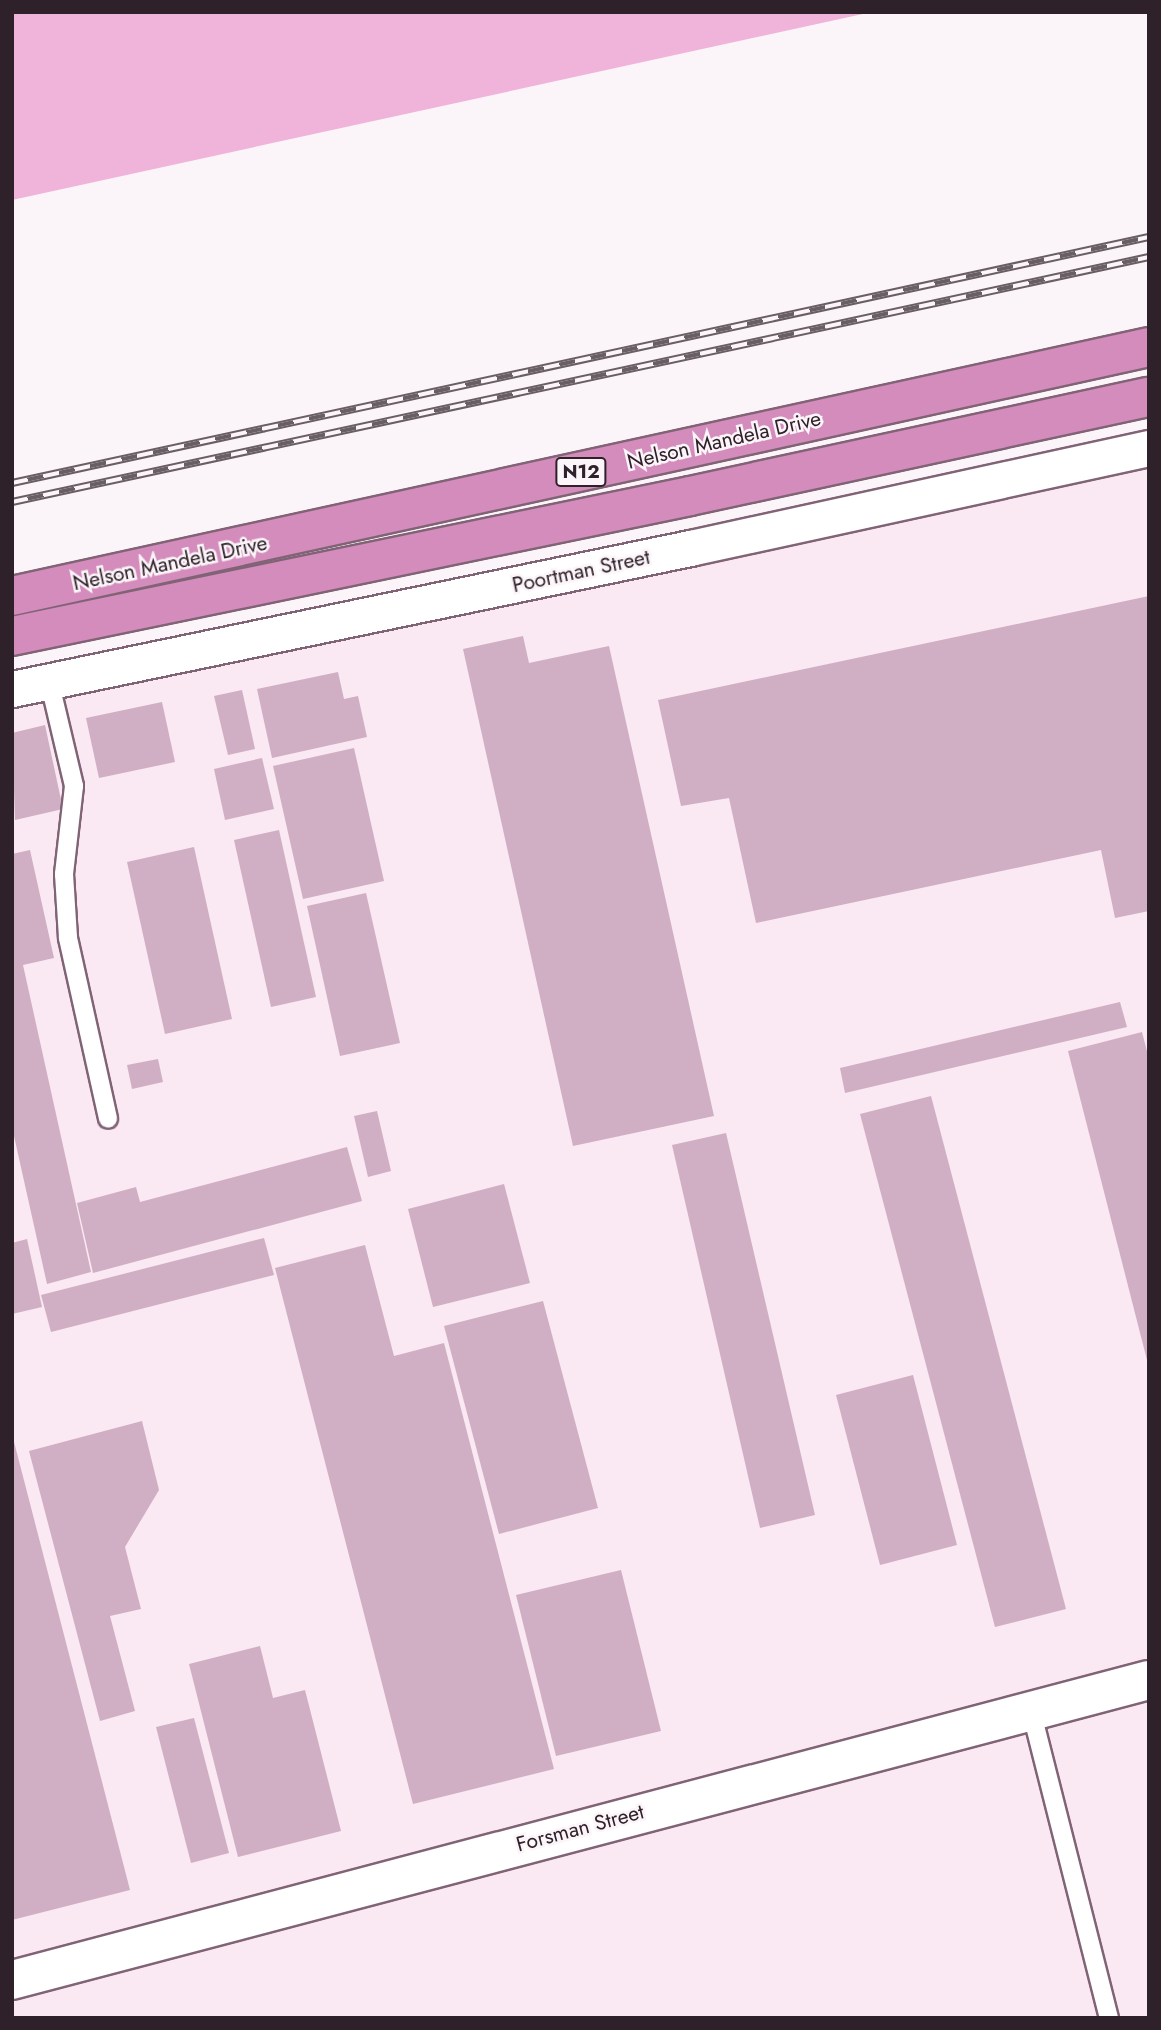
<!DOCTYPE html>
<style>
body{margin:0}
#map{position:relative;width:1161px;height:2030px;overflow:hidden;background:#fbf4f8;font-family:Jost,sans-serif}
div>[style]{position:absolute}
.built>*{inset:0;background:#fae8f3}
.green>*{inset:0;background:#f0b3da}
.building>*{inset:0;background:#d0afc4}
.roads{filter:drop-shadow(2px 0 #816376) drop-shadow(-2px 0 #816376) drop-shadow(0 2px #816376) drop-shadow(0 -2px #816376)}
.service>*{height:18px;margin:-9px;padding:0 9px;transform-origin:9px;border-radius:9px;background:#fff}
.minor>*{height:35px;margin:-17.5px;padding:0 17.5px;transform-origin:17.5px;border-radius:17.5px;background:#fff}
.tertiary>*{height:38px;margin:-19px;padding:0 19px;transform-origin:19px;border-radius:19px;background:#fff}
.trunk>*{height:38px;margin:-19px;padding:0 19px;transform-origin:19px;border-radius:19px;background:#d48cbc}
.rail>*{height:8px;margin-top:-4px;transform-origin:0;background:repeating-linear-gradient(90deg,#fbf4f8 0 16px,#6a5e65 0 32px);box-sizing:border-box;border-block:2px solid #6a5e65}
span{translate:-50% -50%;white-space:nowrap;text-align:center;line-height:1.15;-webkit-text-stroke:5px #fbf4f8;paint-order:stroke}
.shield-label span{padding:2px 5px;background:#fbf4f8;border:2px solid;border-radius:5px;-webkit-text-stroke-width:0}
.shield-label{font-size:19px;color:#2e2129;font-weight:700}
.street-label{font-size:21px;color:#2e2129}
.frame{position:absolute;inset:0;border:14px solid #2e2129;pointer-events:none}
</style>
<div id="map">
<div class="built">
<div style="clip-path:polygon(1149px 453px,1149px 2018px,12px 2018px,12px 695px)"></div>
</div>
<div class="green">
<div style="clip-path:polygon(12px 12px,872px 12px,12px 200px)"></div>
</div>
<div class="building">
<div style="clip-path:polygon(1149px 596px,1149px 911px,1115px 918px,1101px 850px,756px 923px,729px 798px,681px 806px,658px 700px)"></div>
<div style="clip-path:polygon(523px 636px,529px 663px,609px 646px,714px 1116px,573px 1146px,463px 649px)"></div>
<div style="clip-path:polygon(338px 672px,344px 699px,358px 696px,367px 737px,272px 758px,257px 689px)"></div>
<div style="clip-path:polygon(242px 690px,255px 749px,228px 755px,214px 696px)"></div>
<div style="clip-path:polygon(162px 702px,175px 762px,99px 778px,86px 718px)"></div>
<div style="clip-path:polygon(45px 725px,63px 809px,15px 820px,12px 733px)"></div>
<div style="clip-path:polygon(354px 748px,384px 881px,303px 899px,273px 766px)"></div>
<div style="clip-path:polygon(262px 758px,274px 809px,225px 820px,214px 769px)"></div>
<div style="clip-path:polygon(279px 830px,316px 997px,271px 1007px,234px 840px)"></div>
<div style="clip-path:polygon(194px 847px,232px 1019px,165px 1034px,127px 862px)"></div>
<div style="clip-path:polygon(30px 850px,54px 958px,23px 965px,91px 1272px,47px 1284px,12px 1127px,12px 854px)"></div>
<div style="clip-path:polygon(366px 893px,400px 1043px,340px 1056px,307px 906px)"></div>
<div style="clip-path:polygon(1120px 1002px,1127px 1027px,845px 1093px,840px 1068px)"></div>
<div style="clip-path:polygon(1142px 1032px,1149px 1059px,1148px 1364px,1068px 1051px)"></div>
<div style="clip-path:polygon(158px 1059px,163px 1082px,132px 1089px,127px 1065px)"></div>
<div style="clip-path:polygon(931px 1096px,1066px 1609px,995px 1627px,860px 1114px)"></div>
<div style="clip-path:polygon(377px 1111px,391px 1171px,368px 1177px,354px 1116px)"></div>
<div style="clip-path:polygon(726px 1133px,815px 1515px,760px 1528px,672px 1145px)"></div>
<div style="clip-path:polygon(347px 1147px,362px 1201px,93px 1273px,77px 1203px,136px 1187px,140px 1202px)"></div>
<div style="clip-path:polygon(504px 1184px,530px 1283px,433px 1307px,408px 1209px)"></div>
<div style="clip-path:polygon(264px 1238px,274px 1275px,51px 1332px,41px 1295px)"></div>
<div style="clip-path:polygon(27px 1239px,42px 1307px,12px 1314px,12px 1243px)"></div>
<div style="clip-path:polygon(365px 1245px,394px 1356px,444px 1343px,554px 1769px,413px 1804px,275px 1268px)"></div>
<div style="clip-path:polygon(543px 1301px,598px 1508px,499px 1534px,444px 1326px)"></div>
<div style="clip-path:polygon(913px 1375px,957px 1545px,880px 1565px,836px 1395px)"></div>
<div style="clip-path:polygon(142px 1421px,159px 1490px,125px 1547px,141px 1609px,110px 1616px,135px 1711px,100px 1721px,29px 1451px)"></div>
<div style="clip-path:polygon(12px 1434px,130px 1890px,12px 1920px)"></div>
<div style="clip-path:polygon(621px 1570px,661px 1731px,556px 1756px,516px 1595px)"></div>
<div style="clip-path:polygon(260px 1646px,273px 1698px,305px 1690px,341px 1831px,238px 1857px,189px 1664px)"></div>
<div style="clip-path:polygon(194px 1718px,229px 1853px,191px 1863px,156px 1727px)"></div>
</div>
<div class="roads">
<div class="service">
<div style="left:49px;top:680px;width:109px;rotate:76.7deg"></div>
<div style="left:74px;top:786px;width:89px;rotate:96.5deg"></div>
<div style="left:64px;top:874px;width:64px;rotate:86.4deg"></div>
<div style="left:68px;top:938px;width:185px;rotate:77.5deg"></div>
<div style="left:1031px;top:1710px;width:318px;rotate:75.8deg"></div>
</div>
<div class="minor">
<div style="left:12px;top:689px;width:693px;rotate:-11.75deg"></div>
<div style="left:690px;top:548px;width:470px;rotate:-12.3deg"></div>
</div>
<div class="tertiary">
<div style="left:12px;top:1980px;width:1176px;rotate:-14.78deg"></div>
</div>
<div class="trunk">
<div style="left:12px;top:596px;width:1164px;rotate:-12.35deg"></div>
<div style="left:12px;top:636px;width:692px;rotate:-11.67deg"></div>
<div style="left:690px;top:496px;width:470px;rotate:-12.2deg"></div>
</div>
</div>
<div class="rail">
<div style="left:12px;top:483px;width:1163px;rotate:-12.21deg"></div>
<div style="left:12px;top:502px;width:1163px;rotate:-12.16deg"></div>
</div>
<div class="shield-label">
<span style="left:581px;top:472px">N12</span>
</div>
<div class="street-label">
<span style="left:724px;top:440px;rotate:-13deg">Nelson Mandela Drive</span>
<span style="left:170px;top:563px;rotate:-12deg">Nelson Mandela Drive</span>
<span style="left:581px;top:571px;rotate:-12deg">Poortman Street</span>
<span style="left:580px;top:1828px;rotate:-15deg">Forsman Street</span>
</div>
<div class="frame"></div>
</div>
